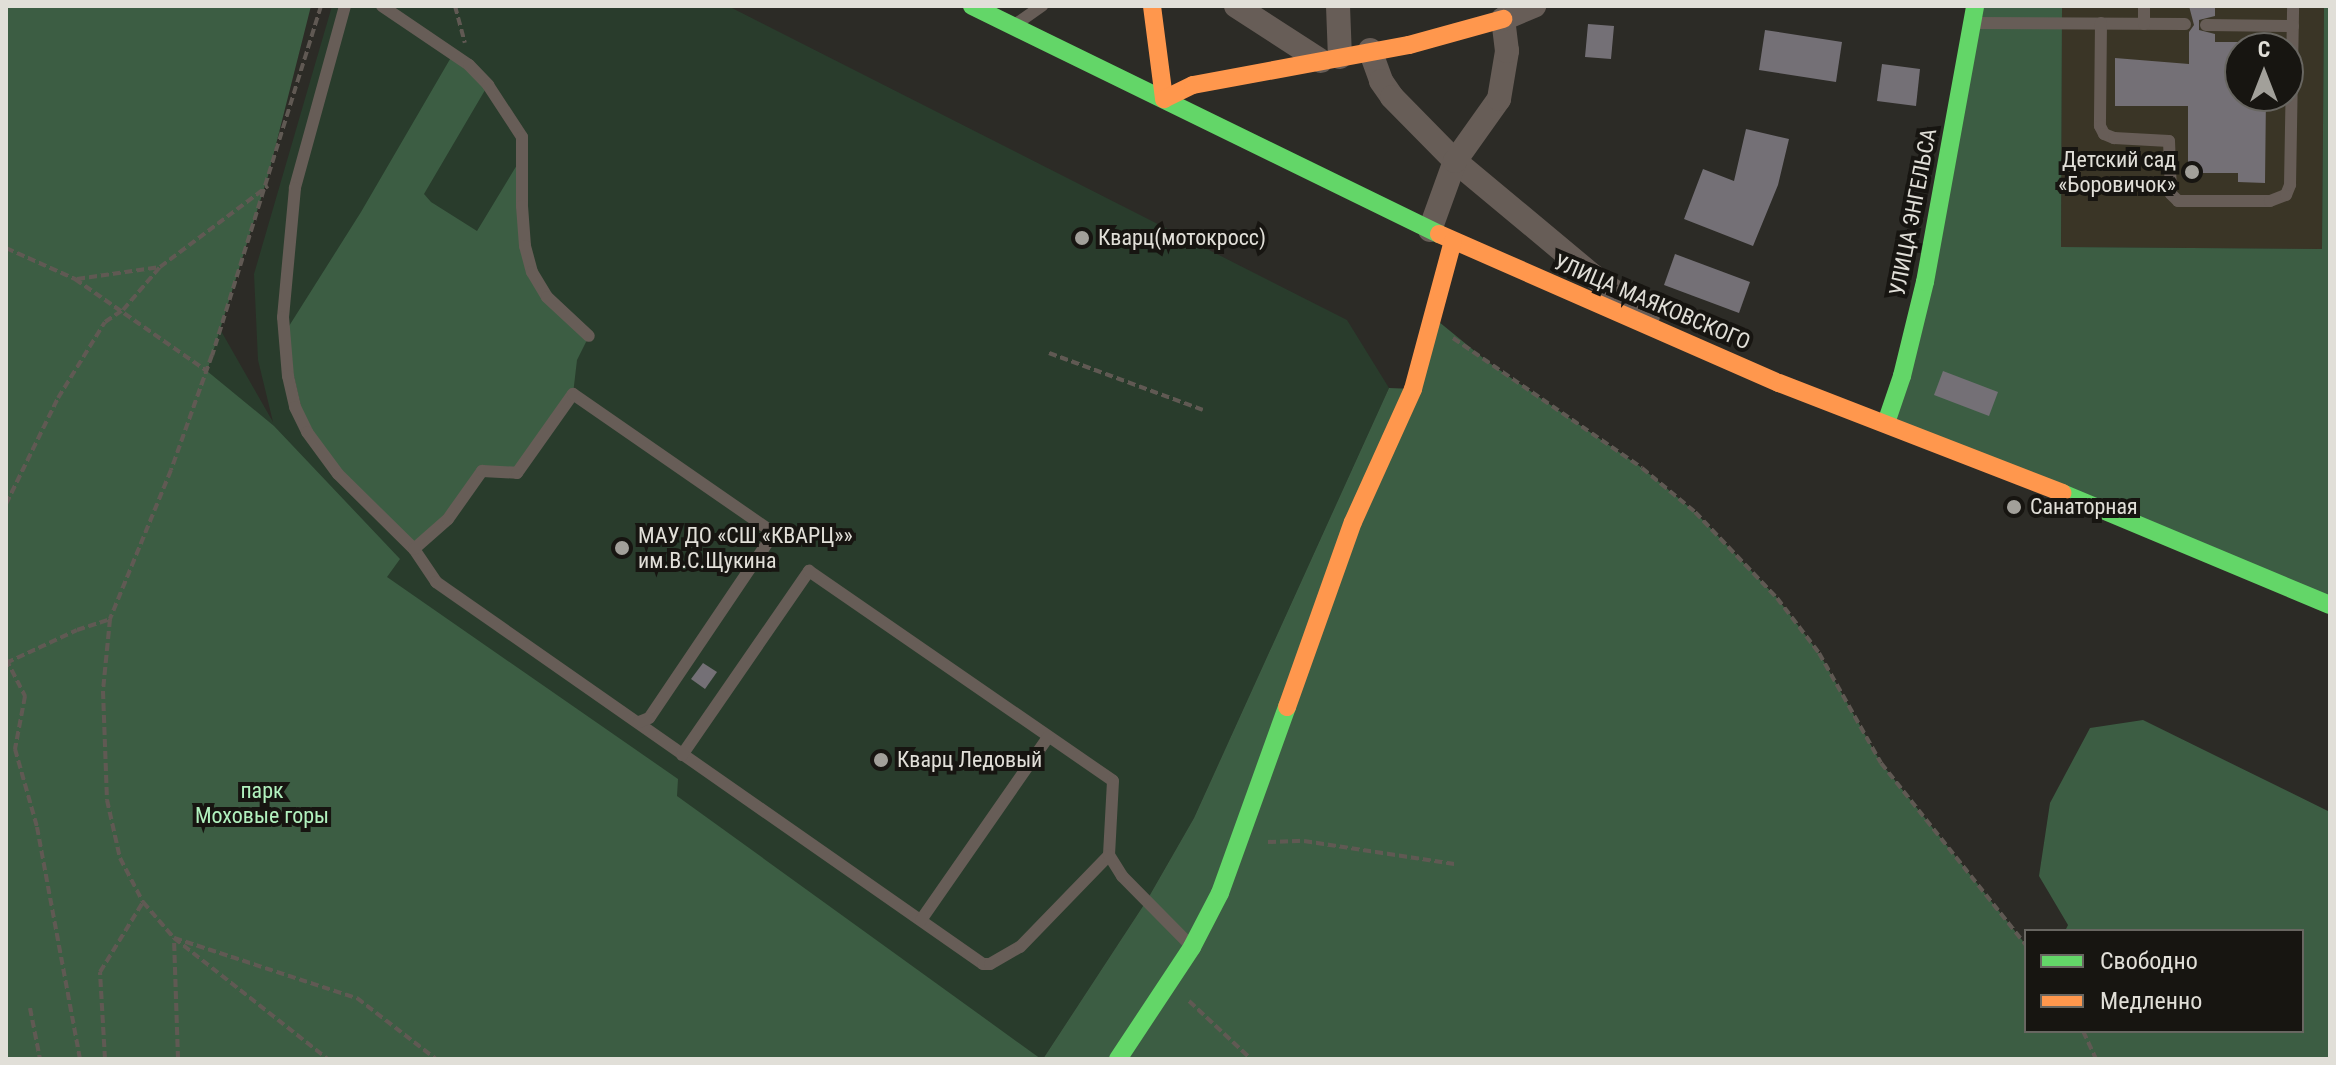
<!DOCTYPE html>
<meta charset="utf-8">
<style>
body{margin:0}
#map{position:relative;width:2336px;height:1065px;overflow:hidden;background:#2c2b26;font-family:"Roboto Condensed",sans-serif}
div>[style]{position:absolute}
.built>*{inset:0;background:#3a3526}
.green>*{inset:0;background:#293c2c}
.forest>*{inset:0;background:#3c5d43}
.building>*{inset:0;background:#747076}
.path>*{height:4px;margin-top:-2px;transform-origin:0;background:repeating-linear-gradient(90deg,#605953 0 8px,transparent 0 12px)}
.lane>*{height:12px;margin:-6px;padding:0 6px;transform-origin:6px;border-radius:6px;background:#675d57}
.street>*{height:24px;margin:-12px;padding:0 12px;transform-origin:12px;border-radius:12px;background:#675d57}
.fast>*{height:18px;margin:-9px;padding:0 9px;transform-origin:9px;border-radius:9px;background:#63d668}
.slow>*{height:18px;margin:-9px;padding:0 9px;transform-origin:9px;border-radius:9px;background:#ff974d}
.dots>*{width:22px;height:22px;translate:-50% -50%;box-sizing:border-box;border:4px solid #171511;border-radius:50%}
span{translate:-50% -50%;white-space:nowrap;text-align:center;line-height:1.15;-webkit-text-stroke:8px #171511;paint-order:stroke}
.poi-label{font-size:22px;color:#e1dfd8}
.right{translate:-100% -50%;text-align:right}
.left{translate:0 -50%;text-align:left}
.street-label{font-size:22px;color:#e1dfd8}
.park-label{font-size:22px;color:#b1f1be}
.frame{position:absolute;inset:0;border:8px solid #e1dfd8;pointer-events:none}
.legend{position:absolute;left:2024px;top:929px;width:280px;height:104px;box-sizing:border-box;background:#171511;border:2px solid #686661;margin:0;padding:10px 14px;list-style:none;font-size:24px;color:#e1dfd8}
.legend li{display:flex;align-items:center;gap:16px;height:40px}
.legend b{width:40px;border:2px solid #686661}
.north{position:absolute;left:2224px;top:32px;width:80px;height:80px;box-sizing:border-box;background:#171511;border:2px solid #686661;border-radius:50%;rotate:0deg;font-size:22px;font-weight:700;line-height:32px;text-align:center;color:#e1dfd8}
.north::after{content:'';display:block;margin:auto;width:28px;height:36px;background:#a2a09a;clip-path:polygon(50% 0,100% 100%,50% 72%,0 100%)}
</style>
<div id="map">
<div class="built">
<div style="clip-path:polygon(evenodd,2062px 6px,2324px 6px,2322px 249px,2061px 247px,2062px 6px,2240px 48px,2288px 48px,2288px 96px,2240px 96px,2240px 48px)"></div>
</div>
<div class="green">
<div style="clip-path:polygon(332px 6px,728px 6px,1347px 320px,1389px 388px,1194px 818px,1147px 900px,1043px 1059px,6px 1059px,6px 169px,151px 208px,273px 422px,258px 360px,254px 274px)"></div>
</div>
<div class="forest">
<div style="clip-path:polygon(6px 6px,311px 6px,268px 176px,207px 371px,274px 426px,400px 559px,387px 577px,678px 779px,677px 796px,1041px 1059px,6px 1059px)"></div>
<div style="clip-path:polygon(1975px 6px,2062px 6px,2061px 247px,2322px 249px,2324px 6px,2330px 6px,2330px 605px,1886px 423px)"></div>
<div style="clip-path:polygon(453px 54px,488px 85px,424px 194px,431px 202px,477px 231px,523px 155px,532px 272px,589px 336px,577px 360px,573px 394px,517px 473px,482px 471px,414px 549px,307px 432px,284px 334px,361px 212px)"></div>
<div style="clip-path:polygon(1433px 317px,1488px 362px,1642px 468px,1695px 512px,1777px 598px,1819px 653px,1881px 763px,2026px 945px,2026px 1031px,2302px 1031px,2302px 931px,2065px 931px,2068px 925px,2039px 876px,2050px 803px,2090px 728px,2143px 720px,2330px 812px,2330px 1059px,1043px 1059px,1147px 900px,1194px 818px,1389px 388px,1413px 389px)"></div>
</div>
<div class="building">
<div style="clip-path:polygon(2189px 6px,2215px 6px,2215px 16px,2199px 20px,2199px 30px,2215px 34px,2215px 42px,2240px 42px,2240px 96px,2266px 96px,2265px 183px,2238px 182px,2238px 173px,2188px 173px,2188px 106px,2115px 106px,2115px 58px,2189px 64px,2189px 32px,2194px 25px)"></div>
<div style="clip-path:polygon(1588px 24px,1614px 26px,1611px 59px,1585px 57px)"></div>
<div style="clip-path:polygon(1765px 30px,1842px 42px,1836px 82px,1759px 70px)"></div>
<div style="clip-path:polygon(1882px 64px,1920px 69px,1916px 106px,1877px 101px)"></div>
<div style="clip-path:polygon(1746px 129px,1789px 139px,1778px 185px,1753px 246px,1684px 219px,1703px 169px,1734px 181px)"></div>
<div style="clip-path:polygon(1675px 254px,1750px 282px,1739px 313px,1664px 285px)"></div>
<div style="clip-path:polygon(1943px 371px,1998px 392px,1989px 416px,1934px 395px)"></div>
<div style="clip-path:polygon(703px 663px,717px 672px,705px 689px,691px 679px)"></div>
</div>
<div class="path">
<div style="left:321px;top:6px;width:366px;rotate:107.3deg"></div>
<div style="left:212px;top:355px;width:122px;rotate:109.6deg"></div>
<div style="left:171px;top:470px;width:161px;rotate:112.3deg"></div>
<div style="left:110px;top:619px;width:72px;rotate:95.6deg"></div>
<div style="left:103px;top:691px;width:109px;rotate:87.9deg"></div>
<div style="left:107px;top:800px;width:59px;rotate:77.4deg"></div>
<div style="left:120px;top:858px;width:50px;rotate:62.4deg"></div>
<div style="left:143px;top:902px;width:48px;rotate:49.3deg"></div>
<div style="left:174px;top:938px;width:196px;rotate:38.2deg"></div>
<div style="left:455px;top:6px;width:38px;rotate:75deg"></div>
<div style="left:6px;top:248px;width:76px;rotate:24.2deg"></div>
<div style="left:75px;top:279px;width:161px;rotate:34.9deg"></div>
<div style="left:77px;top:279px;width:84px;rotate:-8.2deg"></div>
<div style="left:160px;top:267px;width:135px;rotate:-36.9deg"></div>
<div style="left:1453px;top:338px;width:229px;rotate:34.5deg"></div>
<div style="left:1642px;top:468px;width:69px;rotate:39.7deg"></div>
<div style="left:1695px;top:512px;width:119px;rotate:46.4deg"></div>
<div style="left:1777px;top:598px;width:69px;rotate:52.6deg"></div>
<div style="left:1819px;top:653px;width:126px;rotate:60.6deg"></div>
<div style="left:1881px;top:763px;width:233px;rotate:51.5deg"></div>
<div style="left:1049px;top:353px;width:164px;rotate:20.3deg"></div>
<div style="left:6px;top:504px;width:118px;rotate:-63.9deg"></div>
<div style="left:58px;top:398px;width:89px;rotate:-58.3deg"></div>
<div style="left:105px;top:322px;width:22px;rotate:-34deg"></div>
<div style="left:123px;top:310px;width:57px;rotate:-49.3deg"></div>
<div style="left:6px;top:659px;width:42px;rotate:62.8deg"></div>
<div style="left:25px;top:696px;width:54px;rotate:100.7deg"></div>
<div style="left:15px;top:749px;width:81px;rotate:74.2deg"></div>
<div style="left:37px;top:827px;width:236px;rotate:79.5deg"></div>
<div style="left:6px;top:663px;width:78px;rotate:-24.9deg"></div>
<div style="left:77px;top:630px;width:35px;rotate:-18deg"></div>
<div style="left:1268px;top:842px;width:36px;rotate:-2deg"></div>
<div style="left:1304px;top:841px;width:152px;rotate:8.7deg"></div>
<div style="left:1189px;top:1001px;width:85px;rotate:43.1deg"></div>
<div style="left:30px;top:1008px;width:52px;rotate:78.9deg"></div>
<div style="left:2083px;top:1031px;width:31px;rotate:65deg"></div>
<div style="left:105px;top:1059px;width:87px;rotate:-93.3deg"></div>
<div style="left:100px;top:972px;width:82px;rotate:-58.4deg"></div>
<div style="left:178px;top:1059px;width:121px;rotate:-91.9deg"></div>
<div style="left:174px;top:938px;width:193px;rotate:18.2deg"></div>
<div style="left:357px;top:998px;width:100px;rotate:37.7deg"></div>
</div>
<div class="lane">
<div style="left:345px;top:6px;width:189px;rotate:105.4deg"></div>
<div style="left:295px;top:188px;width:130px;rotate:95.3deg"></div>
<div style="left:283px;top:317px;width:59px;rotate:85.2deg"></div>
<div style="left:288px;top:376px;width:32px;rotate:77deg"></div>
<div style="left:295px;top:407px;width:28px;rotate:64deg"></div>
<div style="left:307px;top:432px;width:52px;rotate:53.6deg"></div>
<div style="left:338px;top:474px;width:107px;rotate:44.6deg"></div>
<div style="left:414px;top:549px;width:40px;rotate:56deg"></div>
<div style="left:436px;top:582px;width:667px;rotate:34.93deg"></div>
<div style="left:983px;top:964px;width:7px"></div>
<div style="left:990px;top:964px;width:34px;rotate:-30deg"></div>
<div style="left:1020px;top:947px;width:128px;rotate:-45.9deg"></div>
<div style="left:382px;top:6px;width:105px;rotate:34.1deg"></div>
<div style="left:469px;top:65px;width:28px;rotate:46deg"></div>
<div style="left:488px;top:85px;width:62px;rotate:56.8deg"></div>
<div style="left:522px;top:137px;width:69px;rotate:90deg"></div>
<div style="left:522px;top:206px;width:40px;rotate:85.7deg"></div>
<div style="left:525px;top:246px;width:27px;rotate:75deg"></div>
<div style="left:532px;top:272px;width:29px;rotate:59deg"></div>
<div style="left:547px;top:297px;width:57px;rotate:42.9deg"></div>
<div style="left:1972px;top:23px;width:213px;rotate:0.3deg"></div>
<div style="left:2101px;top:23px;width:103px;rotate:90.6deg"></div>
<div style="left:2100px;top:126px;width:9px;rotate:63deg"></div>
<div style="left:2104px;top:134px;width:11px;rotate:22deg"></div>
<div style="left:2114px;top:138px;width:55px;rotate:3.1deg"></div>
<div style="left:2169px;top:141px;width:53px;rotate:87.8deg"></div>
<div style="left:2171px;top:194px;width:10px;rotate:45deg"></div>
<div style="left:2178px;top:201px;width:92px"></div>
<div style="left:2270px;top:201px;width:17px;rotate:-21deg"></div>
<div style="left:2286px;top:195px;width:11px;rotate:-68deg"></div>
<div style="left:2290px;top:185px;width:179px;rotate:-89deg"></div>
<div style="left:1016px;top:24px;width:32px;rotate:-35deg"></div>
<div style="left:2144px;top:24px;width:18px;rotate:-90deg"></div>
<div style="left:2206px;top:25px;width:87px;rotate:0.7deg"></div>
<div style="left:414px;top:549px;width:45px;rotate:-41.4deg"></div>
<div style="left:448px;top:519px;width:59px;rotate:-54.7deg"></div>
<div style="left:482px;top:471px;width:35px;rotate:3deg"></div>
<div style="left:517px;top:473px;width:97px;rotate:-54.7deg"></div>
<div style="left:573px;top:394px;width:244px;rotate:34.7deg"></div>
<div style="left:774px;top:533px;width:223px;rotate:124deg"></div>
<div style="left:649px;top:718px;width:11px;rotate:158deg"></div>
<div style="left:682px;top:755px;width:224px;rotate:-55.4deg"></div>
<div style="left:809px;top:571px;width:369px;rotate:34.6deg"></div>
<div style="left:1113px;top:781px;width:74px;rotate:93.1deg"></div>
<div style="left:1109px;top:855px;width:25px;rotate:58deg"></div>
<div style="left:1122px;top:876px;width:97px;rotate:45.4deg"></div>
<div style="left:921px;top:920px;width:223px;rotate:-55.2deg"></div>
</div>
<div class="street">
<div style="left:1236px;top:6px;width:101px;rotate:32.9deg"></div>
<div style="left:1338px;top:6px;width:51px;rotate:87.8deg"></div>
<div style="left:1370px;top:50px;width:33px;rotate:70deg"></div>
<div style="left:1381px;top:81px;width:19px;rotate:55deg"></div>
<div style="left:1392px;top:97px;width:90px;rotate:45.5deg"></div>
<div style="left:1455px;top:161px;width:180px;rotate:39.8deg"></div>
<div style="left:1593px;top:276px;width:68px;rotate:36deg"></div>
<div style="left:1430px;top:230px;width:73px;rotate:-70.1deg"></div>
<div style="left:1455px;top:161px;width:76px;rotate:-54.6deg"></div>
<div style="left:1499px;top:99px;width:49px;rotate:-80.5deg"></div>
<div style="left:1507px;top:51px;width:32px;rotate:-97deg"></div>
<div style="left:1503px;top:19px;width:34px;rotate:-23deg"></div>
</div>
<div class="fast">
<div style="left:972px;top:6px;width:520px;rotate:26.02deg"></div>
<div style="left:1886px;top:423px;width:50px;rotate:-71.2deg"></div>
<div style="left:1902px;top:376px;width:97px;rotate:-76.3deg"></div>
<div style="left:1925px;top:282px;width:280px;rotate:-79.7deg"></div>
<div style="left:2062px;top:493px;width:290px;rotate:22.7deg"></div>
<div style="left:1118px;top:1059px;width:134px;rotate:-56.5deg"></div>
<div style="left:1192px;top:947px;width:61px;rotate:-62.6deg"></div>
<div style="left:1220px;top:893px;width:198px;rotate:-70.2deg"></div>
</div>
<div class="slow">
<div style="left:1152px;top:6px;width:94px;rotate:82.6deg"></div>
<div style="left:1164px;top:99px;width:32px;rotate:-26deg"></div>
<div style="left:1193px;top:85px;width:220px;rotate:-10.5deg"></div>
<div style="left:1409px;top:45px;width:98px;rotate:-15.5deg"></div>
<div style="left:1439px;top:234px;width:371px;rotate:23.7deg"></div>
<div style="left:1779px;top:383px;width:304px;rotate:21.2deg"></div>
<div style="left:1287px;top:707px;width:196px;rotate:-70.4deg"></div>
<div style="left:1353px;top:522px;width:146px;rotate:-65.7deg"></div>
<div style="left:1413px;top:389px;width:153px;rotate:-74.9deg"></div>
</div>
<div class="dots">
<div style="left:2192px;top:172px;background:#a2a09a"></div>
<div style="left:1082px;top:238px;background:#a2a09a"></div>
<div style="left:2014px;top:507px;background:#a2a09a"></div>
<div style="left:622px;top:548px;background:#a2a09a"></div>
<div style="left:881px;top:760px;background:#a2a09a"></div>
</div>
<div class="poi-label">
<span class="right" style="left:2176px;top:172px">Детский сад<br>«Боровичок»</span>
<span class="left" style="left:1098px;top:238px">Кварц(мотокросс)</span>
<span class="left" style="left:2030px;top:507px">Санаторная</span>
<span class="left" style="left:638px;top:548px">МАУ ДО «СШ «КВАРЦ»»<br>им.В.С.Щукина</span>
<span class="left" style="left:897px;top:760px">Кварц Ледовый</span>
</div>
<div class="street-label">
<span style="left:1913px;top:212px;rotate:-79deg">УЛИЦА ЭНГЕЛЬСА</span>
<span style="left:1652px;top:302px;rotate:23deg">УЛИЦА МАЯКОВСКОГО</span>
</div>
<div class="park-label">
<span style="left:262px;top:803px">парк<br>Моховые горы</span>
</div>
<div class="frame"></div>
<ul class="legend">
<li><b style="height:10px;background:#63d668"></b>Свободно</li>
<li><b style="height:10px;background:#ff974d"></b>Медленно</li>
</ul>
<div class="north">С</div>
</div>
